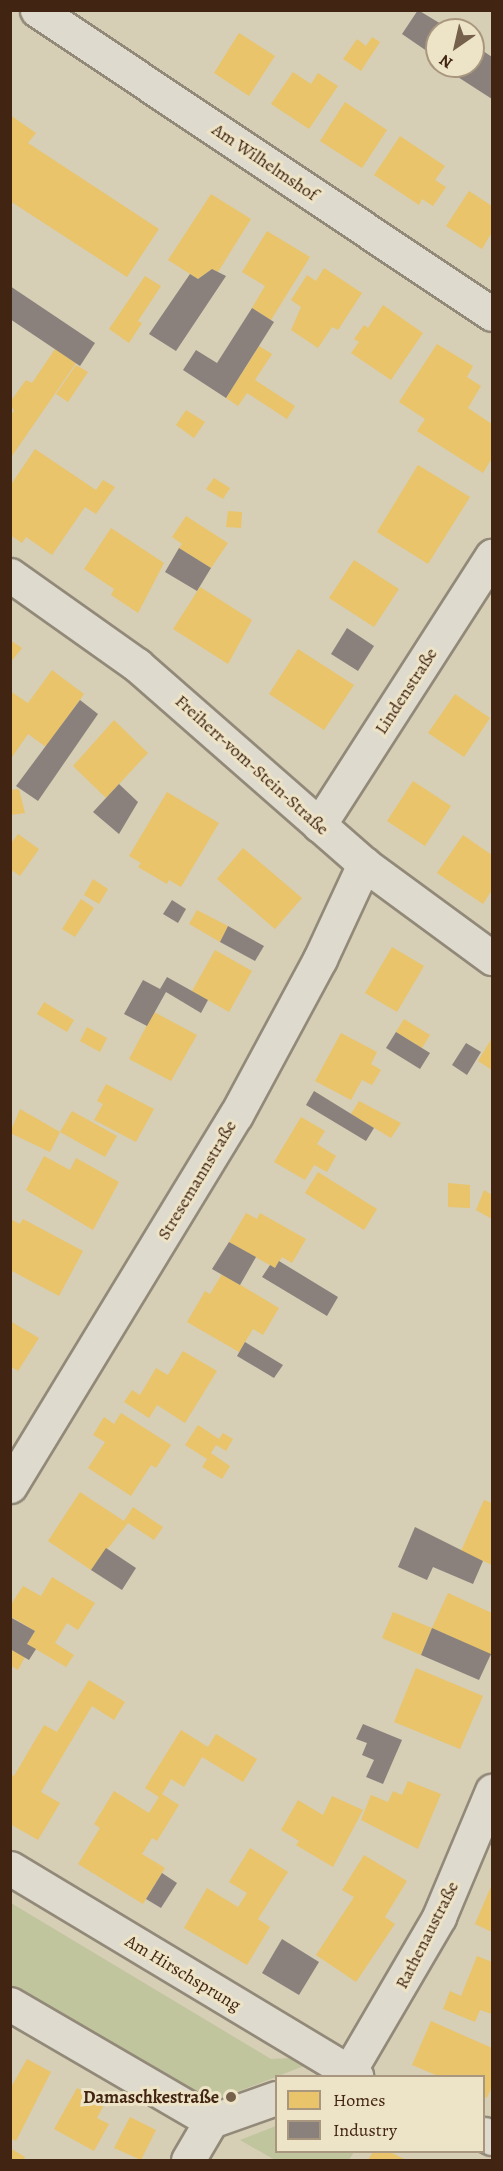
<!DOCTYPE html>
<meta charset="utf-8">
<style>
body{margin:0}
#map{position:relative;width:503px;height:2171px;overflow:hidden;background:#d6ceb5;font-family:Alegreya,serif}
div>[style]{position:absolute}
.green>*{inset:0;background:#c0c59e}
.homes>*{inset:0;background:#e9c46a}
.industry>*{inset:0;background:#8a817c}
.roads{filter:drop-shadow(2px 0 #928979) drop-shadow(-2px 0 #928979) drop-shadow(0 2px #928979) drop-shadow(0 -2px #928979)}
.street>*{height:33px;margin:-16.5px;padding:0 16.5px;transform-origin:16.5px;border-radius:16.5px;background:#dedbce}
.dots>*{width:16px;height:16px;translate:-50% -50%;box-sizing:border-box;border:3px solid #ede3c6;border-radius:50%}
span{translate:-50% -50%;white-space:nowrap;text-align:center;line-height:1.15;-webkit-text-stroke:6px #ede3c6;paint-order:stroke}
.street-label{font-size:18px;color:#412412}
.poi-label{font-size:18px;color:#412412;font-weight:700}
.right{translate:-100% -50%;text-align:right}
.frame{position:absolute;inset:0;border:12px solid #412412;pointer-events:none}
.legend{position:absolute;left:275px;top:2075px;width:210px;height:78px;box-sizing:border-box;background:#ede3c6;border:2px solid #a8977e;margin:0;padding:8px 10px;list-style:none;font-size:18px;color:#412412}
.legend li{display:flex;align-items:center;gap:12px;height:30px}
.legend b{width:30px;border:2px solid #a8977e}
.north{position:absolute;left:425px;top:18px;width:60px;height:60px;box-sizing:border-box;background:#ede3c6;border:2px solid #a8977e;border-radius:50%;rotate:214deg;font-size:16px;font-weight:700;line-height:24px;text-align:center;color:#412412}
.north::after{content:'';display:block;margin:auto;width:21px;height:27px;background:#75604b;clip-path:polygon(50% 0,100% 100%,50% 72%,0 100%)}
</style>
<div id="map">
<div class="green">
<div style="clip-path:polygon(11px 1903px,271px 2059px,290px 2058px,304px 2066px,206px 2104px,11px 1988px)"></div>
<div style="clip-path:polygon(276px 2126px,276px 2152px,354px 2152px,349px 2160px,275px 2160px,240px 2140px)"></div>
</div>
<div class="homes">
<div style="clip-path:polygon(239px 33px,275px 56px,249px 96px,214px 73px)"></div>
<div style="clip-path:polygon(372px 37px,380px 42px,361px 71px,343px 59px,357px 39px,366px 46px)"></div>
<div style="clip-path:polygon(293px 72px,311px 84px,318px 73px,338px 86px,309px 129px,271px 104px)"></div>
<div style="clip-path:polygon(345px 102px,387px 130px,362px 168px,320px 141px)"></div>
<div style="clip-path:polygon(10px 115px,36px 133px,28px 143px,159px 229px,127px 277px,10px 201px)"></div>
<div style="clip-path:polygon(400px 136px,445px 166px,435px 180px,446px 187px,433px 206px,422px 199px,419px 205px,374px 175px)"></div>
<div style="clip-path:polygon(469px 191px,492px 206px,492px 232px,482px 249px,446px 226px)"></div>
<div style="clip-path:polygon(211px 194px,251px 219px,218px 272px,212px 269px,198px 279px,168px 260px)"></div>
<div style="clip-path:polygon(267px 231px,310px 257px,271px 320px,252px 308px,265px 286px,242px 272px)"></div>
<div style="clip-path:polygon(324px 268px,362px 293px,338px 330px,332px 327px,318px 348px,291px 330px,301px 307px,291px 300px,307px 275px,316px 281px)"></div>
<div style="clip-path:polygon(145px 276px,161px 286px,138px 321px,142px 323px,129px 343px,109px 329px)"></div>
<div style="clip-path:polygon(383px 305px,423px 333px,391px 380px,351px 353px,359px 342px,354px 339px,364px 325px,368px 328px)"></div>
<div style="clip-path:polygon(437px 344px,473px 366px,467px 377px,481px 386px,468px 408px,492px 424px,492px 458px,483px 473px,417px 431px,425px 419px,399px 402px)"></div>
<div style="clip-path:polygon(259px 346px,272px 354px,255px 380px,295px 406px,287px 419px,247px 393px,238px 406px,226px 398px)"></div>
<div style="clip-path:polygon(55px 349px,76px 363px,10px 459px,10px 416px,14px 411px,10px 402px,26px 380px,32px 383px)"></div>
<div style="clip-path:polygon(76px 365px,88px 372px,68px 402px,56px 394px)"></div>
<div style="clip-path:polygon(186px 410px,205px 422px,194px 438px,176px 425px)"></div>
<div style="clip-path:polygon(35px 449px,96px 490px,103px 480px,115px 487px,96px 514px,85px 507px,52px 555px,26px 537px,22px 543px,10px 535px,10px 486px)"></div>
<div style="clip-path:polygon(418px 465px,470px 497px,428px 564px,377px 532px)"></div>
<div style="clip-path:polygon(214px 478px,230px 488px,223px 499px,206px 489px)"></div>
<div style="clip-path:polygon(228px 511px,242px 512px,241px 528px,226px 527px)"></div>
<div style="clip-path:polygon(186px 516px,228px 543px,211px 568px,179px 548px,182px 544px,172px 537px)"></div>
<div style="clip-path:polygon(111px 528px,164px 563px,138px 613px,111px 595px,114px 589px,84px 569px)"></div>
<div style="clip-path:polygon(354px 560px,399px 589px,374px 627px,329px 598px)"></div>
<div style="clip-path:polygon(200px 587px,252px 620px,228px 664px,173px 629px)"></div>
<div style="clip-path:polygon(10px 640px,22px 648px,10px 663px)"></div>
<div style="clip-path:polygon(298px 649px,354px 685px,324px 730px,269px 694px)"></div>
<div style="clip-path:polygon(52px 670px,84px 694px,46px 747px,28px 734px,10px 760px,10px 691px,28px 703px)"></div>
<div style="clip-path:polygon(455px 694px,490px 718px,464px 757px,428px 733px)"></div>
<div style="clip-path:polygon(114px 720px,148px 753px,106px 798px,73px 766px)"></div>
<div style="clip-path:polygon(413px 781px,451px 806px,425px 846px,387px 821px)"></div>
<div style="clip-path:polygon(19px 789px,25px 813px,10px 815px,10px 790px)"></div>
<div style="clip-path:polygon(167px 792px,219px 823px,181px 887px,169px 880px,167px 884px,138px 867px,141px 863px,129px 856px)"></div>
<div style="clip-path:polygon(18px 834px,39px 849px,20px 876px,10px 869px,10px 845px)"></div>
<div style="clip-path:polygon(463px 835px,492px 855px,492px 890px,483px 904px,437px 873px)"></div>
<div style="clip-path:polygon(243px 848px,302px 898px,275px 929px,217px 879px)"></div>
<div style="clip-path:polygon(93px 879px,108px 889px,99px 904px,84px 895px)"></div>
<div style="clip-path:polygon(81px 899px,94px 908px,75px 937px,62px 929px)"></div>
<div style="clip-path:polygon(197px 910px,228px 926px,220px 942px,189px 924px)"></div>
<div style="clip-path:polygon(392px 947px,424px 966px,397px 1012px,365px 993px)"></div>
<div style="clip-path:polygon(215px 950px,252px 971px,229px 1012px,192px 991px)"></div>
<div style="clip-path:polygon(44px 1002px,74px 1020px,67px 1032px,37px 1014px)"></div>
<div style="clip-path:polygon(154px 1012px,197px 1035px,171px 1081px,129px 1059px)"></div>
<div style="clip-path:polygon(404px 1019px,430px 1035px,422px 1048px,396px 1032px)"></div>
<div style="clip-path:polygon(87px 1027px,107px 1038px,100px 1052px,80px 1041px)"></div>
<div style="clip-path:polygon(341px 1033px,377px 1052px,371px 1064px,381px 1070px,372px 1085px,362px 1080px,351px 1100px,315px 1081px)"></div>
<div style="clip-path:polygon(492px 1038px,492px 1070px,478px 1061px)"></div>
<div style="clip-path:polygon(106px 1084px,154px 1109px,136px 1142px,94px 1120px,103px 1104px,97px 1101px)"></div>
<div style="clip-path:polygon(359px 1101px,401px 1123px,391px 1138px,351px 1114px)"></div>
<div style="clip-path:polygon(20px 1109px,60px 1132px,50px 1152px,10px 1133px)"></div>
<div style="clip-path:polygon(72px 1111px,117px 1136px,105px 1157px,60px 1132px)"></div>
<div style="clip-path:polygon(301px 1117px,325px 1131px,317px 1144px,336px 1156px,327px 1172px,314px 1165px,305px 1180px,274px 1162px)"></div>
<div style="clip-path:polygon(44px 1156px,70px 1170px,76px 1158px,119px 1182px,93px 1230px,26px 1190px)"></div>
<div style="clip-path:polygon(318px 1172px,377px 1209px,364px 1230px,305px 1193px)"></div>
<div style="clip-path:polygon(448px 1183px,470px 1185px,470px 1208px,448px 1207px)"></div>
<div style="clip-path:polygon(484px 1190px,492px 1195px,492px 1219px,476px 1210px)"></div>
<div style="clip-path:polygon(246px 1213px,257px 1219px,260px 1213px,306px 1239px,292px 1263px,282px 1257px,275px 1268px,229px 1242px)"></div>
<div style="clip-path:polygon(10px 1219px,20px 1224px,23px 1219px,83px 1251px,59px 1296px,10px 1270px)"></div>
<div style="clip-path:polygon(222px 1274px,279px 1308px,263px 1335px,253px 1329px,239px 1352px,187px 1322px,205px 1291px,210px 1294px)"></div>
<div style="clip-path:polygon(10px 1321px,39px 1338px,18px 1371px,10px 1366px)"></div>
<div style="clip-path:polygon(183px 1351px,217px 1371px,185px 1423px,157px 1405px,149px 1418px,124px 1402px,132px 1390px,140px 1395px,156px 1368px,168px 1375px)"></div>
<div style="clip-path:polygon(121px 1413px,171px 1445px,156px 1468px,151px 1465px,131px 1496px,88px 1468px,105px 1442px,93px 1435px,104px 1417px,114px 1424px)"></div>
<div style="clip-path:polygon(198px 1425px,219px 1439px,223px 1433px,233px 1439px,226px 1451px,216px 1445px,211px 1453px,230px 1466px,222px 1479px,202px 1467px,207px 1459px,185px 1445px)"></div>
<div style="clip-path:polygon(80px 1492px,124px 1521px,133px 1507px,163px 1527px,154px 1540px,128px 1523px,91px 1570px,48px 1541px)"></div>
<div style="clip-path:polygon(484px 1500px,492px 1503px,492px 1565px,461px 1551px)"></div>
<div style="clip-path:polygon(52px 1577px,95px 1603px,78px 1630px,67px 1623px,55px 1643px,74px 1655px,66px 1667px,27px 1644px,35px 1631px,10px 1616px,10px 1606px,23px 1586px,41px 1596px)"></div>
<div style="clip-path:polygon(448px 1593px,492px 1613px,492px 1655px,432px 1628px)"></div>
<div style="clip-path:polygon(393px 1612px,432px 1628px,421px 1655px,382px 1638px)"></div>
<div style="clip-path:polygon(10px 1649px,25px 1657px,18px 1670px,10px 1665px)"></div>
<div style="clip-path:polygon(416px 1668px,483px 1696px,460px 1749px,394px 1722px)"></div>
<div style="clip-path:polygon(89px 1680px,125px 1702px,114px 1720px,92px 1706px,41px 1792px,60px 1803px,38px 1840px,10px 1824px,10px 1774px,14px 1776px,44px 1725px,57px 1732px)"></div>
<div style="clip-path:polygon(181px 1730px,208px 1747px,216px 1734px,257px 1759px,243px 1782px,202px 1757px,184px 1787px,171px 1779px,162px 1794px,179px 1805px,157px 1841px,152px 1838px,142px 1854px,165px 1868px,143px 1904px,78px 1864px,100px 1828px,94px 1824px,114px 1791px,149px 1813px,159px 1797px,145px 1788px)"></div>
<div style="clip-path:polygon(408px 1781px,441px 1794px,418px 1849px,361px 1820px,371px 1795px,388px 1802px,393px 1791px,402px 1795px)"></div>
<div style="clip-path:polygon(332px 1796px,363px 1810px,333px 1867px,296px 1845px,299px 1841px,281px 1830px,298px 1800px,323px 1815px)"></div>
<div style="clip-path:polygon(250px 1848px,288px 1872px,258px 1919px,270px 1927px,247px 1965px,184px 1928px,207px 1888px,238px 1907px,247px 1893px,229px 1882px)"></div>
<div style="clip-path:polygon(364px 1855px,407px 1881px,385px 1917px,395px 1924px,356px 1982px,316px 1955px,354px 1897px,342px 1890px)"></div>
<div style="clip-path:polygon(492px 1884px,492px 1932px,475px 1924px)"></div>
<div style="clip-path:polygon(477px 1956px,492px 1962px,492px 2014px,480px 2010px,475px 2022px,443px 2009px,450px 1991px,461px 1996px)"></div>
<div style="clip-path:polygon(431px 2021px,492px 2048px,492px 2086px,487px 2098px,484px 2096px,483px 2076px,438px 2076px,412px 2065px)"></div>
<div style="clip-path:polygon(27px 2059px,51px 2072px,16px 2141px,10px 2138px,10px 2089px)"></div>
<div style="clip-path:polygon(77px 2088px,105px 2103px,97px 2118px,109px 2124px,94px 2151px,54px 2129px)"></div>
<div style="clip-path:polygon(130px 2117px,156px 2130px,141px 2160px,114px 2148px)"></div>
<div style="clip-path:polygon(10px 2148px,25px 2157px,23px 2160px,10px 2160px)"></div>
<div style="clip-path:polygon(373px 2152px,390px 2152px,406px 2160px,368px 2160px)"></div>
</div>
<div class="industry">
<div style="clip-path:polygon(418px 10px,451px 30px,437px 30px,437px 58px,402px 34px)"></div>
<div style="clip-path:polygon(473px 44px,492px 57px,492px 99px,447px 70px,449px 66px,473px 66px)"></div>
<div style="clip-path:polygon(212px 269px,226px 276px,176px 351px,149px 334px,190px 274px,198px 279px)"></div>
<div style="clip-path:polygon(10px 286px,95px 343px,80px 366px,10px 319px)"></div>
<div style="clip-path:polygon(252px 308px,274px 322px,226px 398px,183px 370px,196px 350px,217px 363px)"></div>
<div style="clip-path:polygon(179px 548px,211px 568px,197px 591px,165px 572px)"></div>
<div style="clip-path:polygon(347px 628px,374px 646px,358px 671px,331px 654px)"></div>
<div style="clip-path:polygon(80px 700px,98px 714px,38px 801px,16px 786px)"></div>
<div style="clip-path:polygon(119px 784px,138px 802px,119px 834px,93px 812px)"></div>
<div style="clip-path:polygon(172px 900px,186px 909px,178px 923px,163px 914px)"></div>
<div style="clip-path:polygon(228px 926px,264px 946px,255px 961px,220px 942px)"></div>
<div style="clip-path:polygon(167px 977px,208px 1000px,201px 1013px,166px 992px,147px 1026px,124px 1014px,143px 980px,160px 989px)"></div>
<div style="clip-path:polygon(396px 1032px,430px 1053px,420px 1069px,386px 1048px)"></div>
<div style="clip-path:polygon(466px 1043px,481px 1052px,467px 1075px,452px 1065px)"></div>
<div style="clip-path:polygon(314px 1091px,374px 1128px,366px 1141px,306px 1105px)"></div>
<div style="clip-path:polygon(229px 1242px,256px 1257px,240px 1285px,212px 1269px)"></div>
<div style="clip-path:polygon(279px 1261px,338px 1297px,327px 1316px,262px 1277px,270px 1265px,275px 1268px)"></div>
<div style="clip-path:polygon(245px 1342px,283px 1365px,274px 1378px,237px 1356px)"></div>
<div style="clip-path:polygon(415px 1527px,483px 1561px,473px 1584px,433px 1567px,427px 1580px,398px 1567px)"></div>
<div style="clip-path:polygon(106px 1548px,136px 1568px,122px 1590px,91px 1570px)"></div>
<div style="clip-path:polygon(10px 1617px,35px 1631px,27px 1644px,36px 1649px,29px 1660px,10px 1649px)"></div>
<div style="clip-path:polygon(432px 1628px,491px 1654px,479px 1680px,421px 1655px)"></div>
<div style="clip-path:polygon(363px 1724px,402px 1740px,383px 1784px,366px 1777px,374px 1760px,362px 1755px,367px 1743px,356px 1739px)"></div>
<div style="clip-path:polygon(162px 1873px,177px 1883px,161px 1908px,146px 1899px)"></div>
<div style="clip-path:polygon(282px 1939px,319px 1962px,299px 1995px,262px 1973px)"></div>
</div>
<div class="roads">
<div class="street">
<div style="left:37px;top:10px;width:547px;rotate:33.75deg"></div>
<div style="left:10px;top:575px;width:156px;rotate:35.3deg"></div>
<div style="left:137px;top:665px;width:302px;rotate:41.2deg"></div>
<div style="left:364px;top:864px;width:159px;rotate:36.3deg"></div>
<div style="left:319px;top:825px;width:320px;rotate:-57.3deg"></div>
<div style="left:10px;top:1486px;width:434px;rotate:-58.7deg"></div>
<div style="left:236px;top:1115px;width:177px;rotate:-61.7deg"></div>
<div style="left:320px;top:959px;width:105px;rotate:-65.1deg"></div>
<div style="left:10px;top:1868px;width:404px;rotate:31deg"></div>
<div style="left:10px;top:2004px;width:233px;rotate:30.2deg"></div>
<div style="left:348px;top:2073px;width:181px;rotate:-59.7deg"></div>
<div style="left:439px;top:1917px;width:137px;rotate:-67.2deg"></div>
<div style="left:484px;top:2134px;width:9px;rotate:27deg"></div>
<div style="left:188px;top:2160px;width:45px;rotate:-59.5deg"></div>
<div style="left:211px;top:2121px;width:69px;rotate:-19.5deg"></div>
</div>
</div>
<div class="dots">
<div style="left:231px;top:2097px;background:#75604b"></div>
</div>
<div class="street-label">
<span style="left:265px;top:162px;rotate:34deg">Am Wilhelmshof</span>
<span style="left:406px;top:691px;rotate:-57deg">Lindenstraße</span>
<span style="left:252px;top:765px;rotate:42deg">Freiherr-vom-Stein-Straße</span>
<span style="left:197px;top:1180px;rotate:-59deg">Stresemannstraße</span>
<span style="left:427px;top:1935px;rotate:-63deg">Rathenaustraße</span>
<span style="left:183px;top:1973px;rotate:31deg">Am Hirschsprung</span>
</div>
<div class="poi-label">
<span class="right" style="left:219px;top:2097px">Damaschkestraße</span>
</div>
<div class="frame"></div>
<ul class="legend">
<li><b style="height:16px;background:#e9c46a"></b>Homes</li>
<li><b style="height:16px;background:#8a817c"></b>Industry</li>
</ul>
<div class="north">N</div>
</div>
